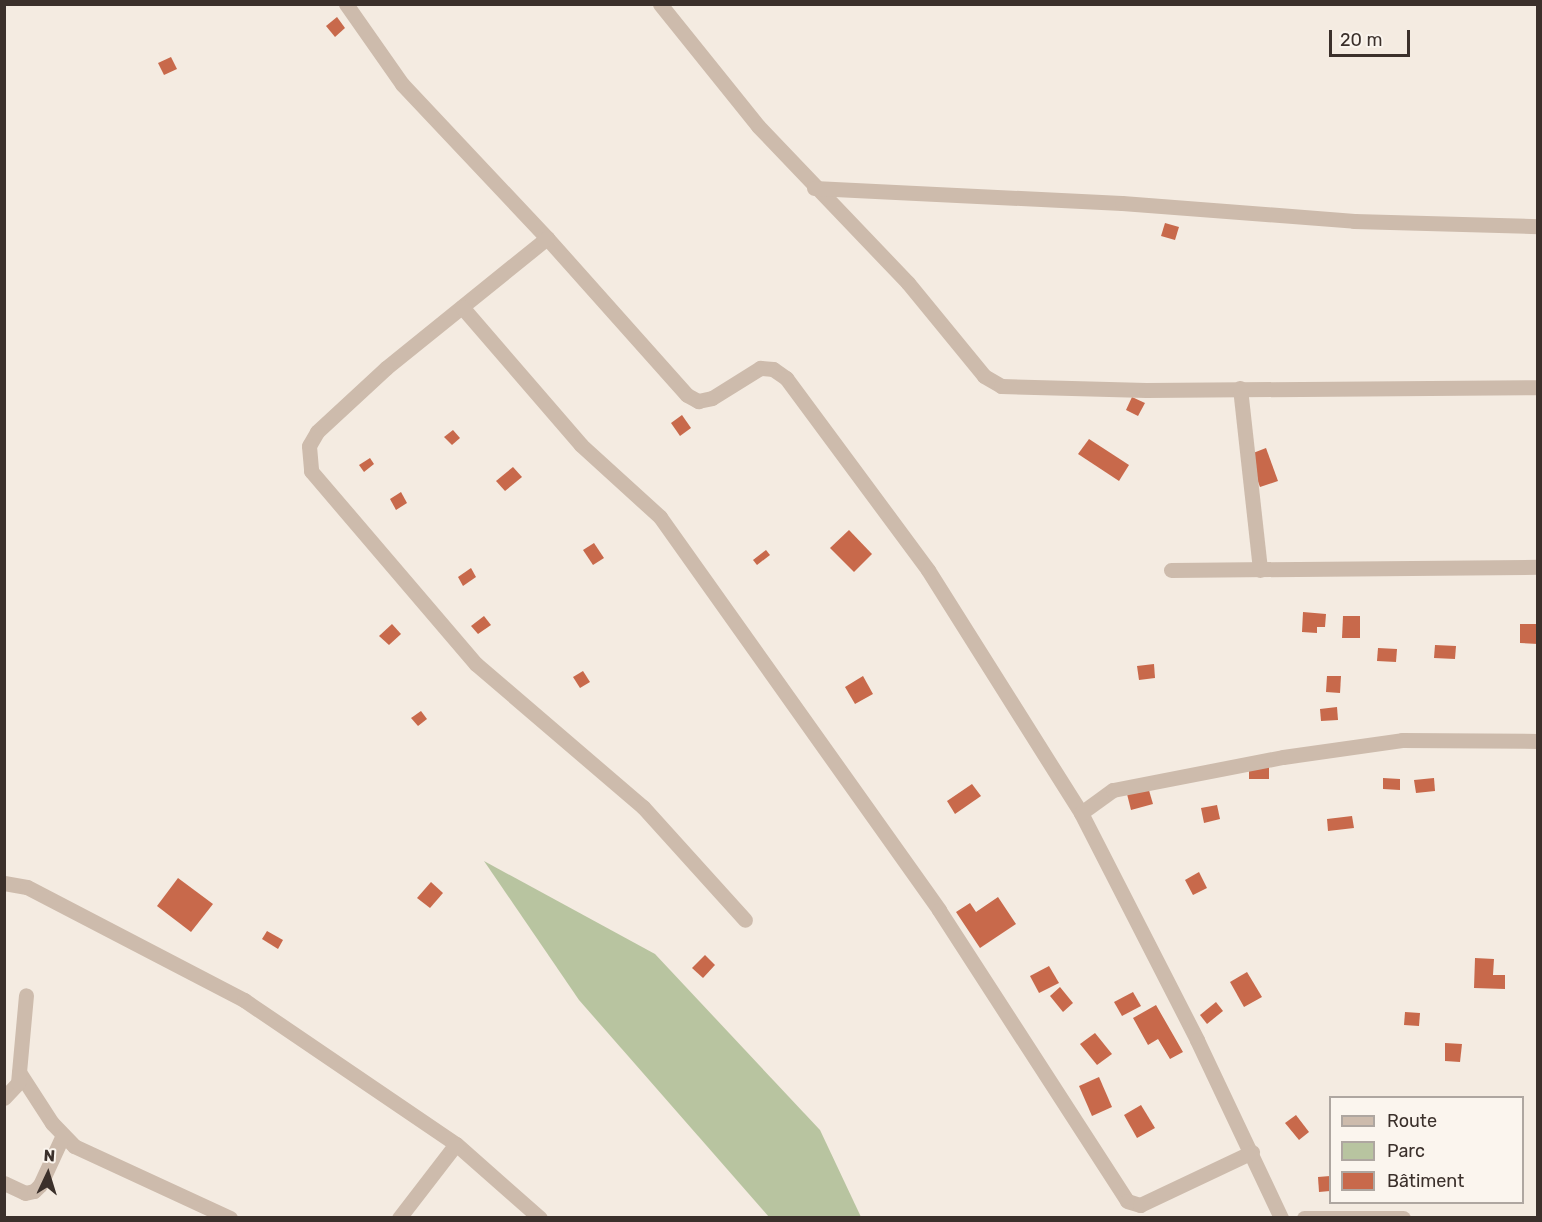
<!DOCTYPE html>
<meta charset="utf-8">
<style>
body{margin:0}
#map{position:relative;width:1542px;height:1222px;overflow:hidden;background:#f4ebe1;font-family:Rubik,sans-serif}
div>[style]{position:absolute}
.green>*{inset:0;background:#b8c4a0}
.building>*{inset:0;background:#c8694b}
.minor>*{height:15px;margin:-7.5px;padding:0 7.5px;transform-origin:7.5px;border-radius:7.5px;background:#cdbbac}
span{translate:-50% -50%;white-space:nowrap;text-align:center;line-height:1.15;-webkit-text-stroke:6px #fbf5ee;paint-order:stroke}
.frame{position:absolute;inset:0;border:6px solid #3b302b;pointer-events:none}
.legend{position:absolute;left:1329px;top:1096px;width:195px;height:108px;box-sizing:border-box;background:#fbf5ee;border:2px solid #aea6a0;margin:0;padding:8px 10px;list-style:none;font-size:18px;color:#3b302b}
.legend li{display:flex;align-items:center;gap:12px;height:30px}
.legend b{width:30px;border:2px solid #aea6a0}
.north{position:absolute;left:18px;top:1144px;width:60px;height:60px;-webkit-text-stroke:4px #fbf5ee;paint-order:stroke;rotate:4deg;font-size:16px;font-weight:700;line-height:24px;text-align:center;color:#3b302b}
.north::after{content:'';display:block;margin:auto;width:21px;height:27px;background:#3b302b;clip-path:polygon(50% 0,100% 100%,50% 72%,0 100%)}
.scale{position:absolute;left:1329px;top:30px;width:81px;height:27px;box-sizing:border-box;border:3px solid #3b302b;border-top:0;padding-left:8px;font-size:18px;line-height:21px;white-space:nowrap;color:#3b302b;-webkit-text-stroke:4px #fbf5ee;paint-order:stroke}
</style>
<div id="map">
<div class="green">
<div style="clip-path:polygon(484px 861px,655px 954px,820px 1130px,861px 1217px,769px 1217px,579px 1000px)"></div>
</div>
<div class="building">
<div style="clip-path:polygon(337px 17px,345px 28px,335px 37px,326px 26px)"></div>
<div style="clip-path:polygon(171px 57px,177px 69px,164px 75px,158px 63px)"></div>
<div style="clip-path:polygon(1165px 223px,1179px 227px,1175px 240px,1161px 236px)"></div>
<div style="clip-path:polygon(1132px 397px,1145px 403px,1138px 416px,1126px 410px)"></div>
<div style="clip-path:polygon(682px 415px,691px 428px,680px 436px,671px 423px)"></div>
<div style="clip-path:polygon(453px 430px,460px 438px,452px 445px,444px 437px)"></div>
<div style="clip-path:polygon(1089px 439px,1129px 465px,1119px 481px,1078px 454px)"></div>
<div style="clip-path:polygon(1266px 448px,1278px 481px,1260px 487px,1248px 455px)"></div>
<div style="clip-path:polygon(370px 458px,374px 464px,364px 472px,359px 465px)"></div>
<div style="clip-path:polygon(513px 467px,522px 477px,505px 491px,496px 481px)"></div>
<div style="clip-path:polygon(401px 492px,407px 503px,396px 510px,390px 499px)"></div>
<div style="clip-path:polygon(849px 530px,872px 554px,854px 572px,830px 548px)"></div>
<div style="clip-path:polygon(594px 543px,604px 558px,593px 565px,583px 550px)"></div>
<div style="clip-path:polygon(766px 550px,770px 555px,757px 565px,753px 560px)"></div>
<div style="clip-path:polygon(471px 568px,476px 577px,463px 586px,458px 577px)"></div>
<div style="clip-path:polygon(1303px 612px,1326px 614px,1325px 627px,1317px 627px,1317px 633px,1302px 632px)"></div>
<div style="clip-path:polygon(484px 616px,491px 625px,478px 634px,471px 626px)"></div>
<div style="clip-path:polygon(1343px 616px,1360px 616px,1360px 638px,1342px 638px)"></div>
<div style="clip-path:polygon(392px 624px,401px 634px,389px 645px,379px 636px)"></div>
<div style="clip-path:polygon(1520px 624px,1538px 624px,1538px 644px,1520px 643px)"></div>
<div style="clip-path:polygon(1435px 645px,1456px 646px,1455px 659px,1434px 658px)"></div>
<div style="clip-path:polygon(1378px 648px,1397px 649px,1396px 662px,1377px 661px)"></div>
<div style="clip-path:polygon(1154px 664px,1155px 678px,1139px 680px,1137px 666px)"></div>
<div style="clip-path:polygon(583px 671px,590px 682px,580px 688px,573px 677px)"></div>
<div style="clip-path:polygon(863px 676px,873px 694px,855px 704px,845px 687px)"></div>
<div style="clip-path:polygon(1327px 676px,1341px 676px,1340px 693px,1326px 692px)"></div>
<div style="clip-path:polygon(1337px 707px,1338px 720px,1321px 721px,1320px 709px)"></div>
<div style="clip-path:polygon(421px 711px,427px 719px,418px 726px,411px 718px)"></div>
<div style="clip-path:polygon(1249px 766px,1269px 767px,1269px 779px,1249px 779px)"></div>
<div style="clip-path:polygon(1383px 778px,1400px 779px,1400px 790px,1383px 789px)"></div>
<div style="clip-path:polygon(1434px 778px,1435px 791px,1416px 793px,1414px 780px)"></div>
<div style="clip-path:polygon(972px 784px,981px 796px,955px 814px,947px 801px)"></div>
<div style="clip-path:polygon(1148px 787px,1153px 804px,1131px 810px,1127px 794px)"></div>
<div style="clip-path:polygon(1217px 805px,1220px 819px,1204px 823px,1201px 808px)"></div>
<div style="clip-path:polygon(1352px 816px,1354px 828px,1328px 831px,1327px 819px)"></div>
<div style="clip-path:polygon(1199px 872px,1207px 888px,1193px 895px,1185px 880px)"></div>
<div style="clip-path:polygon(178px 878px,213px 904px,191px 932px,157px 906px)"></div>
<div style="clip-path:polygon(431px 882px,443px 893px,430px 908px,417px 898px)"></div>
<div style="clip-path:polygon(998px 897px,1016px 924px,980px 948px,956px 912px,970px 903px,976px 912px)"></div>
<div style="clip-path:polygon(267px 931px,283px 940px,278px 949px,262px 939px)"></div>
<div style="clip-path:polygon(705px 955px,715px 965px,703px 978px,692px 968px)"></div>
<div style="clip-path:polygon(1475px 958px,1494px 959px,1493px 975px,1505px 975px,1505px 989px,1474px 988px)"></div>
<div style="clip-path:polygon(1049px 966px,1059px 983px,1039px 993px,1030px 976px)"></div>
<div style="clip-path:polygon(1247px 972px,1262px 997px,1244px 1007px,1230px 982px)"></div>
<div style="clip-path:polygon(1060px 987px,1073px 1003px,1063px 1012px,1050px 996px)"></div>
<div style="clip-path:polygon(1133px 992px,1141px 1006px,1122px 1016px,1114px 1002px)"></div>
<div style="clip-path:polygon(1216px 1002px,1223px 1011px,1207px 1024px,1200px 1015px)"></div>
<div style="clip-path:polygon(1156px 1005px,1183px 1052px,1170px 1059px,1158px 1039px,1148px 1045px,1133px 1018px)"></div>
<div style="clip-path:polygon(1405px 1012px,1420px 1013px,1419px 1026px,1404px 1025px)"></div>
<div style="clip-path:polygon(1095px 1033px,1112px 1054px,1097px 1065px,1080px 1044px)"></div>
<div style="clip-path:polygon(1445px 1043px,1462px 1044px,1460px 1062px,1445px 1061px)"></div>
<div style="clip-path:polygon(1099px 1077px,1112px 1107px,1092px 1116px,1079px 1086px)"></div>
<div style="clip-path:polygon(1141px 1105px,1155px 1128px,1137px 1138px,1124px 1115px)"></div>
<div style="clip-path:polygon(1296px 1115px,1309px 1132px,1299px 1140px,1285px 1123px)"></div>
<div style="clip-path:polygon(1330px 1176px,1330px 1191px,1319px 1192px,1318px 1177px)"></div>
</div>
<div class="minor">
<div style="left:346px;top:4px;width:98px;rotate:55deg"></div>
<div style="left:402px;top:84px;width:212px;rotate:46.7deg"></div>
<div style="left:547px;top:238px;width:210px;rotate:48.3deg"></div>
<div style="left:687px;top:395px;width:13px;rotate:29deg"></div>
<div style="left:698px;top:401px;width:14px;rotate:-12deg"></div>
<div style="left:712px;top:398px;width:57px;rotate:-32deg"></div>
<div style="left:760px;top:368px;width:13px;rotate:4deg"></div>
<div style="left:773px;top:369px;width:16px;rotate:35deg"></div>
<div style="left:786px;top:378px;width:239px;rotate:53.5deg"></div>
<div style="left:928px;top:570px;width:287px;rotate:57.8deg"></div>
<div style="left:1081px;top:813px;width:255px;rotate:62.9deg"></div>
<div style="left:1197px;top:1040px;width:197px;rotate:64.7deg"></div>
<div style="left:660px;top:4px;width:156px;rotate:51.2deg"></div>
<div style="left:758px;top:126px;width:217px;rotate:46.3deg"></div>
<div style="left:908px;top:283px;width:120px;rotate:50.7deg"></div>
<div style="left:984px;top:376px;width:20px;rotate:30deg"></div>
<div style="left:1001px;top:386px;width:145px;rotate:1.6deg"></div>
<div style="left:1146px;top:390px;width:392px;rotate:-0.4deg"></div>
<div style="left:814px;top:188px;width:308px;rotate:2.8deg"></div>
<div style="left:1122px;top:203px;width:233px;rotate:4.4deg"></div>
<div style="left:1354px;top:221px;width:184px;rotate:1.6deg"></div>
<div style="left:547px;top:238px;width:207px;rotate:141.1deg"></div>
<div style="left:386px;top:368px;width:94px;rotate:137.2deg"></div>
<div style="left:317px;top:432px;width:16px;rotate:120deg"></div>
<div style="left:309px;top:446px;width:25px;rotate:85deg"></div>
<div style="left:311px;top:471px;width:254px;rotate:49.5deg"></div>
<div style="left:476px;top:664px;width:220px;rotate:40.6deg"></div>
<div style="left:643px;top:807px;width:152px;rotate:47.9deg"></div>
<div style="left:462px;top:307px;width:182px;rotate:49.2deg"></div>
<div style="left:581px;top:445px;width:107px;rotate:42.3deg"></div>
<div style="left:660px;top:517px;width:482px;rotate:54.6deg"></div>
<div style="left:939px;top:910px;width:346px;rotate:57.1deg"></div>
<div style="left:1127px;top:1201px;width:14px;rotate:17deg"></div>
<div style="left:1140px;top:1205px;width:124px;rotate:-25.3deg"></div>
<div style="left:1240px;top:388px;width:183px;rotate:83.7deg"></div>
<div style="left:1171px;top:570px;width:367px;rotate:-0.5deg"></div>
<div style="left:1081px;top:813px;width:39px;rotate:-36deg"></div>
<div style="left:1113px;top:790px;width:173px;rotate:-11deg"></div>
<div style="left:1283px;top:757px;width:120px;rotate:-8.1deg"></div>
<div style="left:1402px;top:740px;width:136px;rotate:0.4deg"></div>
<div style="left:4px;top:883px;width:23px;rotate:10deg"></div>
<div style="left:27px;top:887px;width:245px;rotate:27.5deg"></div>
<div style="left:244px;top:1000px;width:256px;rotate:34.2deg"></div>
<div style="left:456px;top:1144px;width:112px;rotate:41.4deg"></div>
<div style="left:19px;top:1072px;width:61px;rotate:57.1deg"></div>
<div style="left:52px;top:1123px;width:32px;rotate:46deg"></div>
<div style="left:74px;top:1146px;width:172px;rotate:24.8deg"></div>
<div style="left:4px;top:1098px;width:21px;rotate:-47deg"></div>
<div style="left:18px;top:1083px;width:88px;rotate:-84.8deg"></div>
<div style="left:4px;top:1183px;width:23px;rotate:25deg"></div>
<div style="left:25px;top:1193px;width:9px;rotate:-13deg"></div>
<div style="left:34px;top:1191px;width:8px;rotate:-45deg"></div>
<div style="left:40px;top:1185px;width:55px;rotate:-65.3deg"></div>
<div style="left:399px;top:1218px;width:93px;rotate:-52.4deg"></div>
<div style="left:1304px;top:1218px;width:99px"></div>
</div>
<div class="frame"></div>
<ul class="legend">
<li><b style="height:8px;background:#cdbbac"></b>Route</li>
<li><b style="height:16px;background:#b8c4a0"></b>Parc</li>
<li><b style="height:16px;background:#c8694b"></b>Bâtiment</li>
</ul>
<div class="north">N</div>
<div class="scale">20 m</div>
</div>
